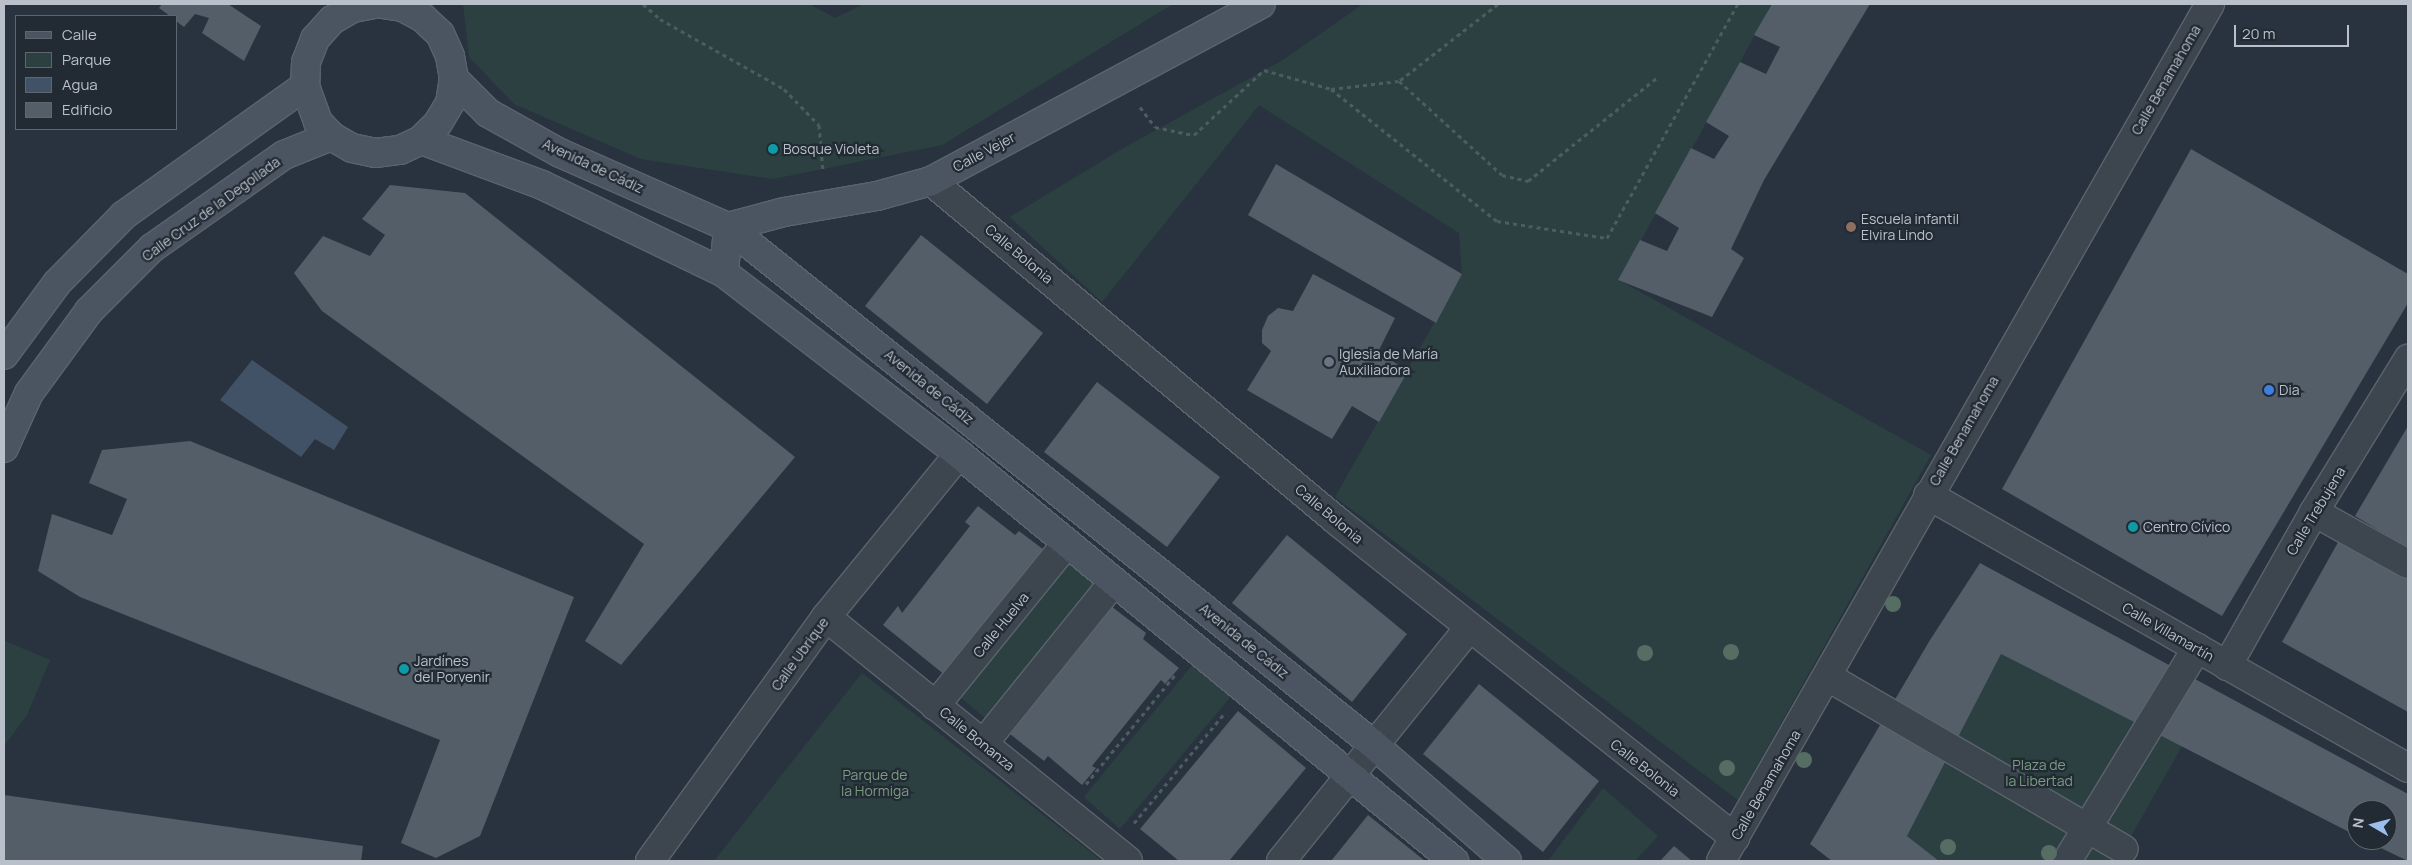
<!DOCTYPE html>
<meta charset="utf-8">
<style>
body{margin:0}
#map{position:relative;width:2412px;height:865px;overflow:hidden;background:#29333f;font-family:Manrope,sans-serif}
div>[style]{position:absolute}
.green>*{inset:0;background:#2c4041}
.water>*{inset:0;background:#415266}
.building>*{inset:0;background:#535e69}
.path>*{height:3px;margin-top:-1.5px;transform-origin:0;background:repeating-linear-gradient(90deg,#4b5d5f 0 4px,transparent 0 8px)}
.roads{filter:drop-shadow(1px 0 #5b636c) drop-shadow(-1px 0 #5b636c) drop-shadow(0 1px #5b636c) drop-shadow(0 -1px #5b636c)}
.street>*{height:28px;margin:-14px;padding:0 14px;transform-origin:14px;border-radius:14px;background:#3d454f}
.secondary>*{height:28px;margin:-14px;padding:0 14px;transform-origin:14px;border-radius:14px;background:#4b5562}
.trees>*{width:16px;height:16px;margin:-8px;border-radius:50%;background:#566d63}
.dots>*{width:14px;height:14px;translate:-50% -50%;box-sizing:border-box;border:2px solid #222a34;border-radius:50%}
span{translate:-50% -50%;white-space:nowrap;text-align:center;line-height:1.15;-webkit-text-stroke:4.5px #222a34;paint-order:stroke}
.street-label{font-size:14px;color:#bac0c9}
.poi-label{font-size:14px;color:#bac0c9}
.left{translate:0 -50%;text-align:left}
.park-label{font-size:14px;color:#7a9d81}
.frame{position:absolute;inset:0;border:5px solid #bac0c9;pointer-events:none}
.legend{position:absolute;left:15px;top:15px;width:162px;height:115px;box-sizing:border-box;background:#222a34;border:1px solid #5f6670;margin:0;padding:6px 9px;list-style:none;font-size:15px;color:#bac0c9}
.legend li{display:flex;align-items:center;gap:10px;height:25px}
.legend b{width:25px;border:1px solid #5f6670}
.north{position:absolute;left:2347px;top:800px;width:50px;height:50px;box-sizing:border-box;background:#222a34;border:1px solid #5f6670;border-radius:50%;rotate:278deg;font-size:14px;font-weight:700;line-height:20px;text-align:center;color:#bac0c9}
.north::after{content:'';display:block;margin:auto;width:18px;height:22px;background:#9bbeed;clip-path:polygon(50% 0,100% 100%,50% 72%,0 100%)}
.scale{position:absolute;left:2234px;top:25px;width:115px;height:22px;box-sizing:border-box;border:2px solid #bac0c9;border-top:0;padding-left:6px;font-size:15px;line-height:18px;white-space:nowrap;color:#bac0c9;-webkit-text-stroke:4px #222a34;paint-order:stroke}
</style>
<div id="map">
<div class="green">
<div style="clip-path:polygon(463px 4px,809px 4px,835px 18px,864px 4px,1173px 4px,942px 145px,773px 179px,641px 159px,514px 104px,469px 57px)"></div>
<div style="clip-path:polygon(1363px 4px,1772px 4px,1619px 280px,1931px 455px,1738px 800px,1335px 497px,1462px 274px,1459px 233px,1259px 105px,1102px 302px,1010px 217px,1122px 149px,1283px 60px)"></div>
<div style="clip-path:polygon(1063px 557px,1100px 589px,990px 722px,955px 693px)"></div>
<div style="clip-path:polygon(5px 641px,50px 660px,27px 715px,4px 746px)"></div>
<div style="clip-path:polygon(2001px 654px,2182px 746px,2117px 861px,1939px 861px,1907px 836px)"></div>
<div style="clip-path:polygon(1193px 664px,1232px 695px,1120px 829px,1084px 797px)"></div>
<div style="clip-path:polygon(862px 673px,1102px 861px,714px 861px)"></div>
<div style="clip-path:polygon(1603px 788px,1658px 836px,1635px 861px,1548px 861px)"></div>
</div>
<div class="water">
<div style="clip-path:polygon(252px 360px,348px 427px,334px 450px,315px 439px,301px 457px,220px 400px)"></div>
</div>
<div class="building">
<div style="clip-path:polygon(162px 4px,228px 4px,261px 26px,244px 61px,202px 33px,209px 18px,195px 14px,184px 27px,176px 21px,176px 16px,170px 16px,159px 8px)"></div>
<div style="clip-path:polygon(1772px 4px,1870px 4px,1764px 180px,1731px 249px,1744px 258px,1712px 317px,1618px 280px,1640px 240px,1667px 251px,1679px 228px,1655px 213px,1691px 148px,1714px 159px,1729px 136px,1706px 122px,1740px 62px,1766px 74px,1780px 47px,1754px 35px)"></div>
<div style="clip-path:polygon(2191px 149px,2408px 274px,2408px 303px,2222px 616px,2002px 489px)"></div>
<div style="clip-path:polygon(1276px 164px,1462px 274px,1436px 323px,1248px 215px)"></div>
<div style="clip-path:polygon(390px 185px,465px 193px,795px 457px,621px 665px,585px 641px,644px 544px,322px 311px,294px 273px,323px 236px,370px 256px,385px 235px,362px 219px)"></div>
<div style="clip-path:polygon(921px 235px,1043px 333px,987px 404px,865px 306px)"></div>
<div style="clip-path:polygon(1313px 274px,1395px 318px,1378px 352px,1408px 371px,1379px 422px,1352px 406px,1332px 439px,1247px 390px,1271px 351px,1262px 343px,1262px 330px,1268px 316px,1278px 308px,1293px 311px)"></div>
<div style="clip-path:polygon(1097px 382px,1220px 477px,1167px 547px,1044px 452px)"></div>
<div style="clip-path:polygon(2408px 426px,2408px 548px,2355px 516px)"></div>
<div style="clip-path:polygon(190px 441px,574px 597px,480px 836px,436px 858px,401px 843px,440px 740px,80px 597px,38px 571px,52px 514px,112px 535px,127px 499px,89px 483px,102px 450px)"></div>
<div style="clip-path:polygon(978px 506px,1015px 535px,1019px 531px,1052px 556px,951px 680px,883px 625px,898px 606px,902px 613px,970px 526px,965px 522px)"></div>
<div style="clip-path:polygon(1287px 535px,1407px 634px,1352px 702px,1232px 603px)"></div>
<div style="clip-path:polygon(2341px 537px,2408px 573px,2408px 712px,2282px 642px)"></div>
<div style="clip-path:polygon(1980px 563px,2408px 794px,2408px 861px,2364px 840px,2387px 840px,2387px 810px,2357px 810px,2357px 836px,2001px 654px,1907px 836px,1939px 861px,1832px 861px,1810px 844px,1930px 640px)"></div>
<div style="clip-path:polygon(1111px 606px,1146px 633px,1143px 639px,1179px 668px,1165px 684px,1161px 680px,1092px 766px,1096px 768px,1082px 785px,1048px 756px,1044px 761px,1010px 734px)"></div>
<div style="clip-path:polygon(1479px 684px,1599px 781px,1543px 852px,1423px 754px)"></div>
<div style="clip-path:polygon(1238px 711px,1306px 768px,1229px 861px,1179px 861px,1140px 829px)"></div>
<div style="clip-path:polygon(4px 795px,363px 846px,361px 861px,4px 861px)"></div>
<div style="clip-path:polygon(1368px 815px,1425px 861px,1331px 861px)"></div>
<div style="clip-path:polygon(1674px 846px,1692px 861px,1660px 861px)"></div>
</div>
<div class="path">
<div style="left:643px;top:4px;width:23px;rotate:41deg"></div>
<div style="left:660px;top:19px;width:142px;rotate:29.4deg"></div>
<div style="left:784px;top:89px;width:50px;rotate:45.8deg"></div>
<div style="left:819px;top:125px;width:46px;rotate:85deg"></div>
<div style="left:1498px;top:4px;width:125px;rotate:142.1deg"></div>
<div style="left:1399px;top:81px;width:139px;rotate:42.4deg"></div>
<div style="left:1502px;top:175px;width:27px;rotate:13deg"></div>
<div style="left:1528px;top:181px;width:168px;rotate:-38.7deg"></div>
<div style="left:1331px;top:89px;width:212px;rotate:38.5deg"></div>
<div style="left:1497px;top:221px;width:111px;rotate:8.8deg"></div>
<div style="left:1607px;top:238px;width:268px;rotate:-60.8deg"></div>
<div style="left:1140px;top:107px;width:25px;rotate:53deg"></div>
<div style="left:1155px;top:127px;width:40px;rotate:12deg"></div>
<div style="left:1194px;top:135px;width:96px;rotate:-42.9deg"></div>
<div style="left:1264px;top:70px;width:70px;rotate:15.8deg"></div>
<div style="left:1331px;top:89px;width:68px;rotate:-6.7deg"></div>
<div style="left:1086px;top:784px;width:141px;rotate:-50.8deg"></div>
<div style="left:1134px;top:823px;width:141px;rotate:-50.5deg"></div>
</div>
<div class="roads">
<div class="street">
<div style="left:931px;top:181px;width:530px;rotate:39.94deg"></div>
<div style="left:1337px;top:521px;width:509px;rotate:38.54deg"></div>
<div style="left:1928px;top:495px;width:552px;rotate:29.63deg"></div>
<div style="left:2314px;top:512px;width:107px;rotate:29deg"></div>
<div style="left:826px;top:617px;width:388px;rotate:38.9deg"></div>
<div style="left:2227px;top:666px;width:177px;rotate:-60.5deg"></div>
<div style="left:2314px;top:512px;width:180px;rotate:-58.4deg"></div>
<div style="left:1828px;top:677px;width:342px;rotate:30.2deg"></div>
<div style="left:935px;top:706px;width:208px;rotate:-51deg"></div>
<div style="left:983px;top:744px;width:207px;rotate:-51.1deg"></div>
<div style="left:650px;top:861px;width:301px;rotate:-54.2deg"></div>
<div style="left:826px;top:617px;width:210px;rotate:-50.8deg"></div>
<div style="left:1281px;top:861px;width:299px;rotate:-51.1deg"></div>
<div style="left:1721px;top:861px;width:987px;rotate:-60.29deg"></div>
<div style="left:2067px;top:861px;width:250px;rotate:-58.6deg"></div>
</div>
<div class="secondary">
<div style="left:374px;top:4px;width:21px;rotate:169deg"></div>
<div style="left:353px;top:8px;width:24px;rotate:150deg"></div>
<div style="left:332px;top:20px;width:25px;rotate:132deg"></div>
<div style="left:315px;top:39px;width:25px;rotate:111deg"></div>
<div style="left:306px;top:62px;width:24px;rotate:92deg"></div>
<div style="left:305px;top:86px;width:38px;rotate:70deg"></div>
<div style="left:318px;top:122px;width:19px;rotate:47deg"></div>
<div style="left:331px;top:136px;width:24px;rotate:30deg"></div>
<div style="left:352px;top:148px;width:24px;rotate:12deg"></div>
<div style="left:375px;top:153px;width:25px;rotate:-7deg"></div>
<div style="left:400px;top:150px;width:23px;rotate:-25deg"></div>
<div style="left:421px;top:140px;width:24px;rotate:-45deg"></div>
<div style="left:438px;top:123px;width:23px;rotate:-59deg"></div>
<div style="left:450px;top:103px;width:24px;rotate:-81deg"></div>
<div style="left:454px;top:79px;width:23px;rotate:-100deg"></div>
<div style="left:450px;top:56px;width:24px;rotate:-114deg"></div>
<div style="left:440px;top:34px;width:23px;rotate:-137deg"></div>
<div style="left:423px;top:18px;width:24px;rotate:-152deg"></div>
<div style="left:402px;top:7px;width:20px;rotate:-171deg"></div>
<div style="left:454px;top:79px;width:48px;rotate:45deg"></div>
<div style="left:488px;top:113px;width:82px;rotate:29.1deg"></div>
<div style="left:560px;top:153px;width:184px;rotate:23.8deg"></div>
<div style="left:728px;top:227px;width:828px;rotate:38.72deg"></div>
<div style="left:1374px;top:745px;width:176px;rotate:41.1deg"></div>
<div style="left:421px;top:140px;width:129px;rotate:20.4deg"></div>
<div style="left:542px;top:185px;width:202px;rotate:25.8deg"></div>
<div style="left:724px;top:273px;width:297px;rotate:37.6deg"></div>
<div style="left:959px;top:454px;width:641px;rotate:39.43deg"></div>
<div style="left:724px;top:273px;width:46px;rotate:-85deg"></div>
<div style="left:728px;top:227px;width:58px;rotate:-15deg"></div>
<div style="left:784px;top:212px;width:94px;rotate:-9.8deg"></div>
<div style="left:877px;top:196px;width:56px;rotate:-15.5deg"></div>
<div style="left:931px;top:181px;width:374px;rotate:-28.2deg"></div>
<div style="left:4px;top:355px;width:89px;rotate:-53.6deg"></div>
<div style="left:57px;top:283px;width:95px;rotate:-45.4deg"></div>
<div style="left:124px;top:215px;width:222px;rotate:-35.5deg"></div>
<div style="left:4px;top:448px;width:60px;rotate:-65.6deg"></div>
<div style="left:29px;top:393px;width:102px;rotate:-53.8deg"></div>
<div style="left:89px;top:311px;width:89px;rotate:-45deg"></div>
<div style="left:152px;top:248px;width:161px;rotate:-35.2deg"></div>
<div style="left:284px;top:155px;width:51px;rotate:-22deg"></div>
</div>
</div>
<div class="trees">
<div style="left:1893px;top:604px"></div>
<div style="left:1731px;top:652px"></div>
<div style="left:1645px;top:653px"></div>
<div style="left:1804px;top:760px"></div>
<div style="left:1727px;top:768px"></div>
<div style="left:1948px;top:847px"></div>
<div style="left:2049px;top:853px"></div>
</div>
<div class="dots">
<div style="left:773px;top:149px;background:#0f9aa8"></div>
<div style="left:1851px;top:227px;background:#8d6e63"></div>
<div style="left:1329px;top:362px;background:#6b7280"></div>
<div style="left:2269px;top:390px;background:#3f7fe0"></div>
<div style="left:2133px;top:527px;background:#0f9aa8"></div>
<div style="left:404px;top:669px;background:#0f9aa8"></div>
</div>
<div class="street-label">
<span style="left:2166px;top:80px;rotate:-60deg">Calle Benamahoma</span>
<span style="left:984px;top:152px;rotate:-28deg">Calle Vejer</span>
<span style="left:593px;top:166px;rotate:25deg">Avenida de Cádiz</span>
<span style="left:211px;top:209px;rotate:-36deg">Calle Cruz de la Degollada</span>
<span style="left:1019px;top:254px;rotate:40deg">Calle Bolonia</span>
<span style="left:929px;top:387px;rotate:39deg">Avenida de Cádiz</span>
<span style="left:1964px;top:431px;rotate:-60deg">Calle Benamahoma</span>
<span style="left:2316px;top:511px;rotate:-59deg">Calle Trebujena</span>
<span style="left:1329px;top:514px;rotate:40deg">Calle Bolonia</span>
<span style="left:1001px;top:625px;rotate:-51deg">Calle Huelva</span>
<span style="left:2168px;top:632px;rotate:30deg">Calle Villamartín</span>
<span style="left:1244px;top:641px;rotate:39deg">Avenida de Cádiz</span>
<span style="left:800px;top:654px;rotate:-54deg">Calle Ubrique</span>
<span style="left:977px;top:739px;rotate:39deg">Calle Bonanza</span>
<span style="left:1645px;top:768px;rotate:38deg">Calle Bolonia</span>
<span style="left:1766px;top:785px;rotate:-60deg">Calle Benamahoma</span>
</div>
<div class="poi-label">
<span class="left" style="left:783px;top:149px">Bosque Violeta</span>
<span class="left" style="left:1861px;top:227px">Escuela infantil<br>Elvira Lindo</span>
<span class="left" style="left:1339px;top:362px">Iglesia de María<br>Auxiliadora</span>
<span class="left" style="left:2279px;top:390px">Dia</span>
<span class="left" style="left:2143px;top:527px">Centro Cívico</span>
<span class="left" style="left:414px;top:669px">Jardínes<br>del Porvenir</span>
</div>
<div class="park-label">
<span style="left:2039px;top:773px">Plaza de<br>la Libertad</span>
<span style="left:875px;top:783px">Parque de<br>la Hormiga</span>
</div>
<div class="frame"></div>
<ul class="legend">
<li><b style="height:6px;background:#4b5562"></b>Calle</li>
<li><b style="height:14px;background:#2c4041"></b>Parque</li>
<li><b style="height:14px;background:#415266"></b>Agua</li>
<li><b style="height:14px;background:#535e69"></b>Edificio</li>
</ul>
<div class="north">N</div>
<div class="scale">20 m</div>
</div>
